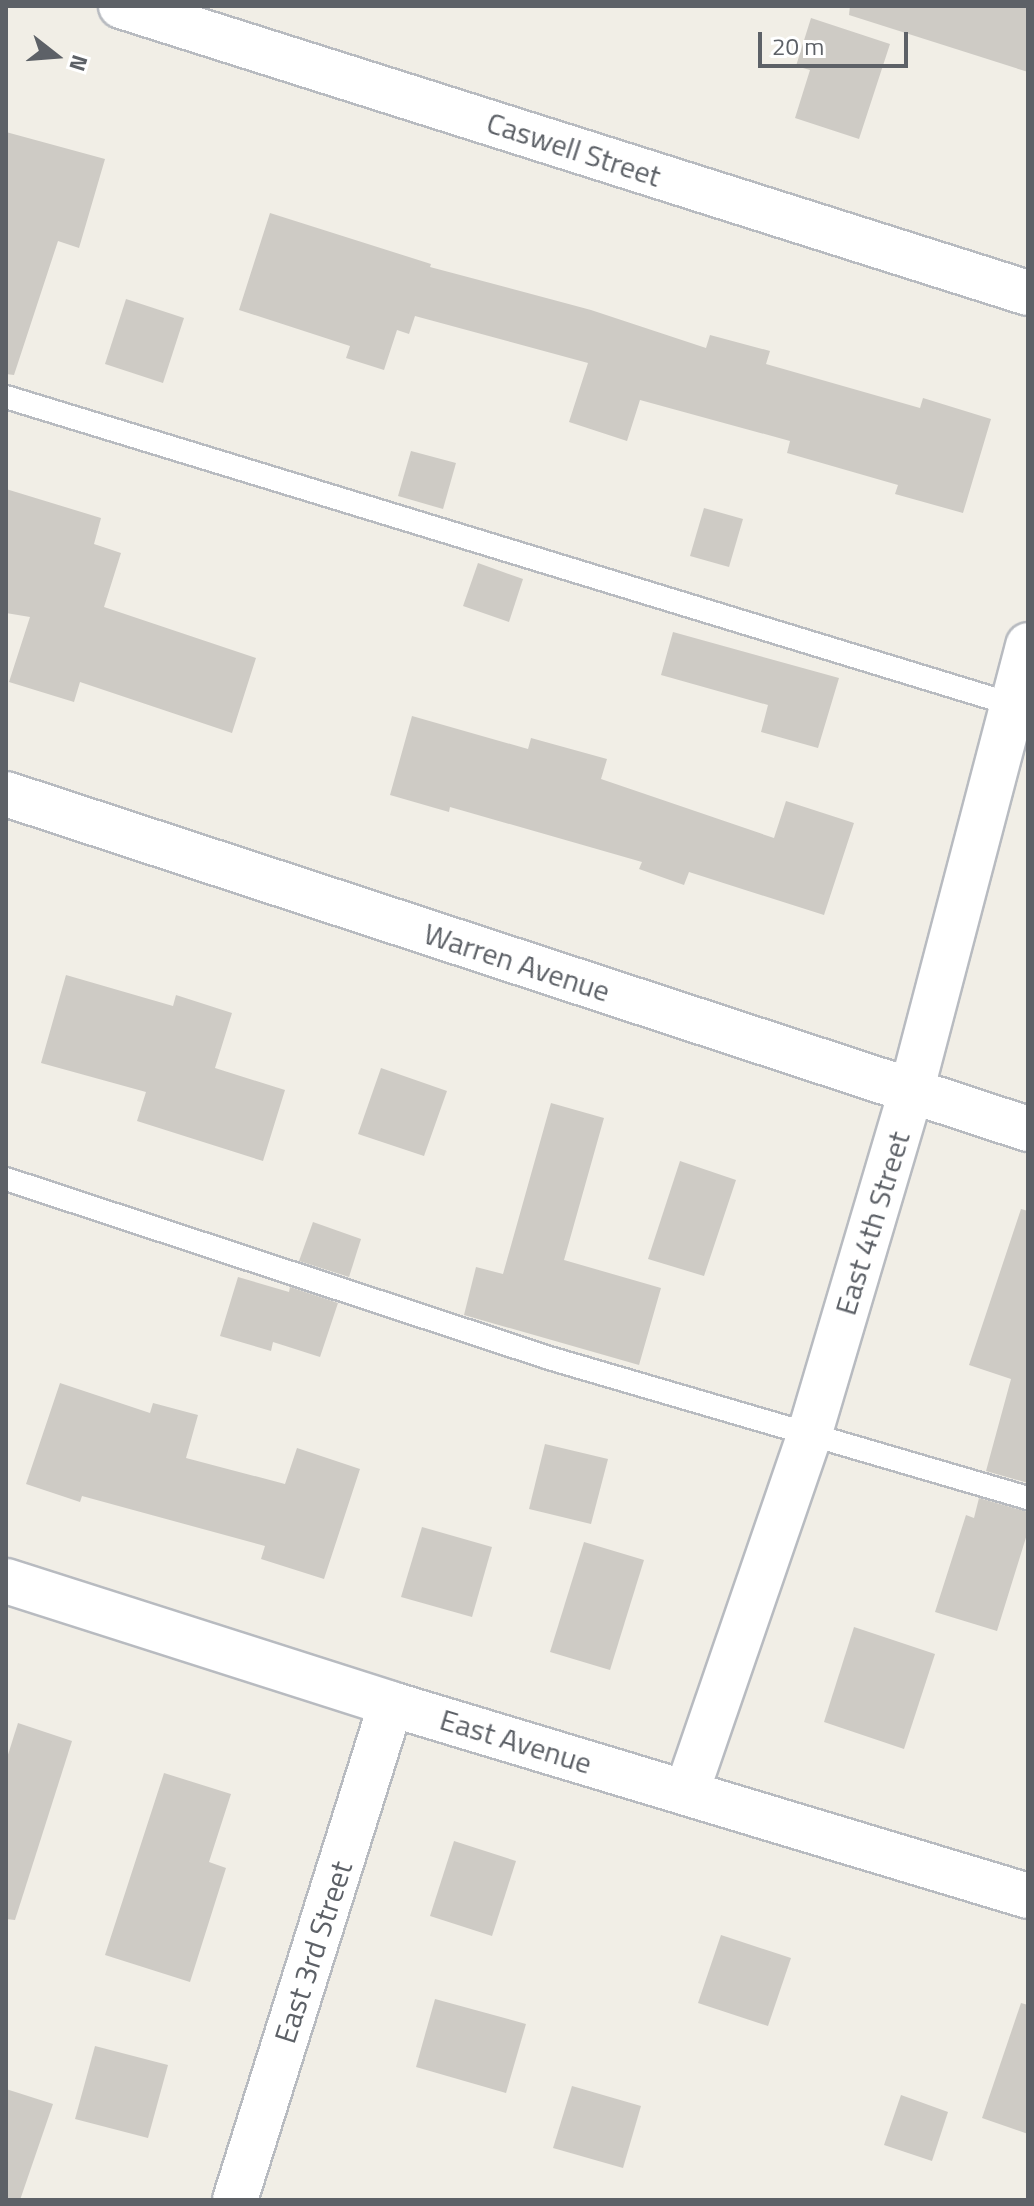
<!DOCTYPE html>
<style>
body{margin:0}
#map{position:relative;width:1034px;height:2206px;overflow:hidden;background:#f1eee6;font-family:"Titillium Web",sans-serif}
div>[style]{position:absolute}
.building>*{inset:0;background:#cecbc5}
.roads{filter:drop-shadow(2px 0 #b8bbc0) drop-shadow(-2px 0 #b8bbc0) drop-shadow(0 2px #b8bbc0) drop-shadow(0 -2px #b8bbc0)}
.service>*{height:22px;margin:-11px;padding:0 11px;transform-origin:11px;border-radius:11px;background:#fff}
.minor>*{height:44px;margin:-22px;padding:0 22px;transform-origin:22px;border-radius:22px;background:#fff}
.tertiary>*{height:44px;margin:-22px;padding:0 22px;transform-origin:22px;border-radius:22px;background:#fff}
span{translate:-50% -50%;white-space:nowrap;text-align:center;line-height:1.15;-webkit-text-stroke:6px #fff;paint-order:stroke}
.street-label{font-size:30px;color:#5d6167}
.frame{position:absolute;inset:0;border:8px solid #5d6167;pointer-events:none}
.north{position:absolute;left:16px;top:16px;width:80px;height:80px;-webkit-text-stroke:6px #fff;paint-order:stroke;rotate:107deg;font-size:22px;font-weight:700;line-height:32px;text-align:center;color:#5d6167}
.north::after{content:'';display:block;margin:auto;width:28px;height:36px;background:#5d6167;clip-path:polygon(50% 0,100% 100%,50% 72%,0 100%)}
.scale{position:absolute;left:758px;top:32px;width:150px;height:36px;box-sizing:border-box;border:4px solid #5d6167;border-top:0;padding-left:10px;font-size:24px;line-height:28px;white-space:nowrap;color:#5d6167;-webkit-text-stroke:6px #fff;paint-order:stroke}
</style>
<div id="map">
<div class="building">
<div style="clip-path:polygon(850px 6px,1028px 6px,1028px 72px,849px 15px)"></div>
<div style="clip-path:polygon(811px 18px,890px 44px,859px 139px,795px 118px,810px 70px,796px 66px)"></div>
<div style="clip-path:polygon(6px 132px,105px 159px,79px 248px,58px 241px,14px 375px,6px 374px)"></div>
<div style="clip-path:polygon(270px 213px,431px 264px,430px 267px,591px 310px,706px 348px,710px 335px,770px 351px,766px 364px,920px 408px,923px 398px,991px 419px,963px 513px,895px 494px,898px 485px,787px 453px,790px 441px,640px 400px,627px 441px,569px 422px,588px 363px,415px 316px,409px 334px,397px 330px,384px 370px,346px 358px,350px 346px,239px 310px)"></div>
<div style="clip-path:polygon(126px 299px,184px 318px,163px 383px,105px 364px)"></div>
<div style="clip-path:polygon(411px 451px,456px 463px,443px 509px,398px 496px)"></div>
<div style="clip-path:polygon(6px 489px,101px 518px,94px 544px,121px 553px,104px 607px,256px 658px,232px 733px,80px 682px,74px 702px,9px 682px,30px 617px,6px 613px)"></div>
<div style="clip-path:polygon(704px 508px,743px 519px,729px 567px,690px 556px)"></div>
<div style="clip-path:polygon(478px 563px,523px 579px,509px 622px,463px 606px)"></div>
<div style="clip-path:polygon(673px 632px,839px 678px,818px 748px,761px 732px,768px 705px,661px 675px)"></div>
<div style="clip-path:polygon(412px 716px,528px 749px,531px 738px,607px 759px,601px 779px,774px 838px,786px 801px,854px 823px,824px 915px,689px 872px,684px 885px,639px 869px,642px 862px,450px 807px,449px 812px,390px 795px)"></div>
<div style="clip-path:polygon(66px 975px,173px 1006px,176px 995px,232px 1013px,215px 1068px,285px 1090px,263px 1161px,137px 1121px,146px 1092px,41px 1063px)"></div>
<div style="clip-path:polygon(381px 1068px,447px 1091px,424px 1156px,358px 1134px)"></div>
<div style="clip-path:polygon(551px 1103px,604px 1118px,564px 1260px,661px 1288px,639px 1365px,464px 1315px,476px 1267px,503px 1274px)"></div>
<div style="clip-path:polygon(680px 1161px,736px 1180px,704px 1276px,648px 1259px)"></div>
<div style="clip-path:polygon(1021px 1209px,1028px 1211px,1028px 1483px,986px 1471px,1011px 1379px,969px 1365px)"></div>
<div style="clip-path:polygon(313px 1222px,361px 1239px,349px 1277px,299px 1261px)"></div>
<div style="clip-path:polygon(238px 1277px,289px 1292px,290px 1287px,338px 1303px,320px 1357px,273px 1342px,271px 1351px,220px 1336px)"></div>
<div style="clip-path:polygon(60px 1383px,150px 1413px,153px 1403px,198px 1415px,186px 1458px,285px 1484px,297px 1448px,360px 1469px,324px 1579px,261px 1559px,265px 1546px,82px 1496px,80px 1502px,26px 1484px)"></div>
<div style="clip-path:polygon(545px 1444px,608px 1459px,591px 1524px,529px 1509px)"></div>
<div style="clip-path:polygon(979px 1498px,1028px 1512px,1028px 1531px,997px 1631px,935px 1612px,966px 1515px,974px 1518px)"></div>
<div style="clip-path:polygon(422px 1527px,492px 1547px,472px 1617px,401px 1597px)"></div>
<div style="clip-path:polygon(584px 1542px,644px 1560px,610px 1670px,550px 1652px)"></div>
<div style="clip-path:polygon(854px 1627px,935px 1654px,904px 1749px,824px 1722px)"></div>
<div style="clip-path:polygon(18px 1723px,72px 1741px,15px 1920px,6px 1919px,6px 1761px)"></div>
<div style="clip-path:polygon(164px 1773px,231px 1794px,209px 1862px,226px 1868px,190px 1982px,105px 1955px)"></div>
<div style="clip-path:polygon(454px 1841px,516px 1861px,492px 1936px,430px 1916px)"></div>
<div style="clip-path:polygon(721px 1935px,791px 1958px,768px 2026px,698px 2003px)"></div>
<div style="clip-path:polygon(435px 1999px,526px 2024px,506px 2093px,416px 2067px)"></div>
<div style="clip-path:polygon(1021px 2003px,1028px 2005px,1028px 2134px,982px 2118px)"></div>
<div style="clip-path:polygon(95px 2046px,168px 2065px,148px 2138px,75px 2119px)"></div>
<div style="clip-path:polygon(572px 2086px,641px 2106px,623px 2168px,553px 2148px)"></div>
<div style="clip-path:polygon(6px 2089px,53px 2104px,20px 2200px,6px 2200px)"></div>
<div style="clip-path:polygon(901px 2095px,948px 2112px,932px 2161px,884px 2145px)"></div>
</div>
<div class="roads">
<div class="service">
<div style="left:6px;top:397px;width:1051px;rotate:16.99deg"></div>
<div style="left:6px;top:1179px;width:572px;rotate:18.24deg"></div>
<div style="left:549px;top:1358px;width:499px;rotate:16.3deg"></div>
</div>
<div class="minor">
<div style="left:121px;top:6px;width:951px;rotate:17.56deg"></div>
<div style="left:6px;top:794px;width:1076px;rotate:18.15deg"></div>
<div style="left:687px;top:1791px;width:375px;rotate:-71deg"></div>
<div style="left:809px;top:1436px;width:359px;rotate:-73.5deg"></div>
<div style="left:911px;top:1092px;width:462px;rotate:-75.3deg"></div>
<div style="left:235px;top:2200px;width:520px;rotate:-72.54deg"></div>
</div>
<div class="tertiary">
<div style="left:6px;top:1581px;width:404px;rotate:17.7deg"></div>
<div style="left:391px;top:1704px;width:665px;rotate:16.77deg"></div>
</div>
</div>
<div class="street-label">
<span style="left:574px;top:149px;rotate:18deg">Caswell Street</span>
<span style="left:517px;top:962px;rotate:18deg">Warren Avenue</span>
<span style="left:872px;top:1223px;rotate:-73deg">East 4th Street</span>
<span style="left:516px;top:1741px;rotate:17deg">East Avenue</span>
<span style="left:313px;top:1952px;rotate:-72deg">East 3rd Street</span>
</div>
<div class="frame"></div>
<div class="north">N</div>
<div class="scale">20 m</div>
</div>
